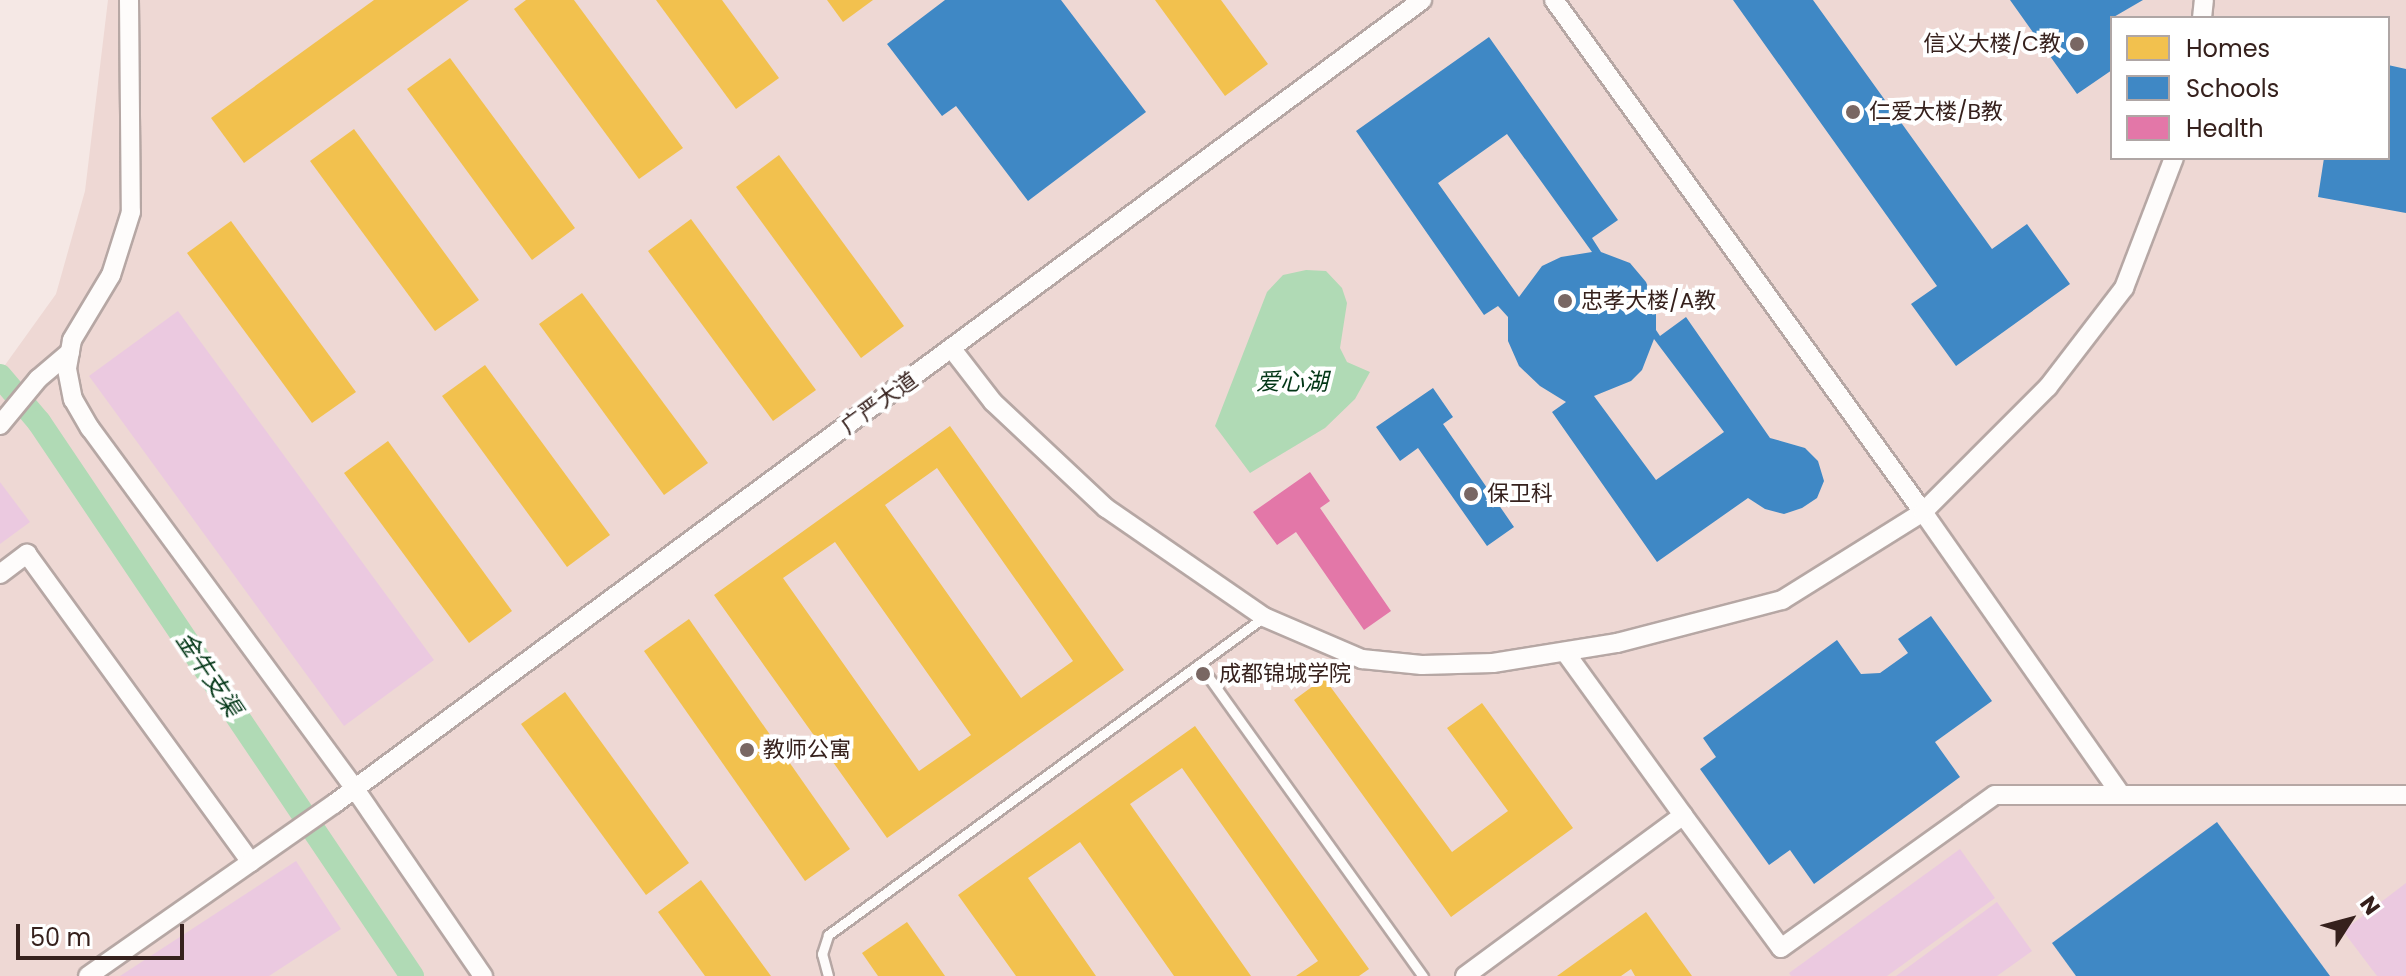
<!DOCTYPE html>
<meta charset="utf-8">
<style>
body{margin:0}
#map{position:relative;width:2406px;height:976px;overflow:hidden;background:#f5e8e5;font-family:Poppins,"Noto Sans SC",sans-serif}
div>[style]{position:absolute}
.built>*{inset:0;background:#eed8d4}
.green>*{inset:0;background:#ebc9e0}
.water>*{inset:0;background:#b0dab5}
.homes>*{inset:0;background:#f2c14e}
.schools>*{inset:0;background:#3f88c5}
.health>*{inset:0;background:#e377a8}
.canal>*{height:24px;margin:-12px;padding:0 12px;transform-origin:12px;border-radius:12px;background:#b0dab5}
.roads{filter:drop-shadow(2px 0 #b6a7a4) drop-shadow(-2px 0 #b6a7a4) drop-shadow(0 2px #b6a7a4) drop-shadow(0 -2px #b6a7a4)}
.service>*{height:9px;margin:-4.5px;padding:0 4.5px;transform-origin:4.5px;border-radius:4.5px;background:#fefcfb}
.minor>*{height:18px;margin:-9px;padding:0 9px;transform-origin:9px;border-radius:9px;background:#fefcfb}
.dots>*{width:22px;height:22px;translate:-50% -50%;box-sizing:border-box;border:4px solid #fff;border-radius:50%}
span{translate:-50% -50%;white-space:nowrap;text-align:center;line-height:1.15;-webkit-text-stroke:8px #fff;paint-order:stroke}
.poi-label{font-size:22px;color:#36211d}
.right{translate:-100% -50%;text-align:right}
.left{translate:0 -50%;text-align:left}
.street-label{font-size:22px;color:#36211d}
.water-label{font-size:24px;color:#023616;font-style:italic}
.legend{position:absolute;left:2110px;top:16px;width:280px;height:144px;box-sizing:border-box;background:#fff;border:2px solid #afa6a5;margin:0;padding:10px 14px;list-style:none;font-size:24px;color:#36211d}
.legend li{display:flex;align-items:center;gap:16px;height:40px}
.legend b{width:40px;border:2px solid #afa6a5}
.north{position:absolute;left:2310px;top:880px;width:80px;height:80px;-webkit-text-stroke:6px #fff;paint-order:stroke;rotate:54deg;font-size:22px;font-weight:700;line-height:32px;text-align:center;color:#36211d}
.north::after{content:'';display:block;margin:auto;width:28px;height:36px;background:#36211d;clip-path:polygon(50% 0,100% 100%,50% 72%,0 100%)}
.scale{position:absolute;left:16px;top:924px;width:168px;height:36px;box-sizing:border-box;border:4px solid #36211d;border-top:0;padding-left:10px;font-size:24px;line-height:28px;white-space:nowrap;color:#36211d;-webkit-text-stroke:6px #fff;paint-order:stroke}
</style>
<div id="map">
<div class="built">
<div style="clip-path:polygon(evenodd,108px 0,2406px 0,2406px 976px,0 976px,0 372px,56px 294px,85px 191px,108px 0,2112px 18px,2388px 18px,2388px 158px,2112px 158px,2112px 18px)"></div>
</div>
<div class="green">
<div style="clip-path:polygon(178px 311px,434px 660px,344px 726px,89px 376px)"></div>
<div style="clip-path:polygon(0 482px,30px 522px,0 544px)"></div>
<div style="clip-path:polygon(1960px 849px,1995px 898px,1887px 976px,1791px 976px,1789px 973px)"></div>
<div style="clip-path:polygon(296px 861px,341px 929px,269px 976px,120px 976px)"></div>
<div style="clip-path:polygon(2406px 883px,2406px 976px,2377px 976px,2343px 931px)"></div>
<div style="clip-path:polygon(1997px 902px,2032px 951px,1997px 976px,1896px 976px)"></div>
</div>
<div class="water">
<div style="clip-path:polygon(1306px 270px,1326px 271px,1342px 288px,1347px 303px,1340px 348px,1347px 362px,1370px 372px,1355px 399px,1325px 428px,1250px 473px,1215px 426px,1267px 292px,1283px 275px)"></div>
</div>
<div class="homes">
<div style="clip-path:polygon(374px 0,469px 0,244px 163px,211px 118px)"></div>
<div style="clip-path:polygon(526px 0,574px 0,683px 148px,639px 179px,514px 9px)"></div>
<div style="clip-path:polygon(656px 0,722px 0,779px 78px,736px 109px)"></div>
<div style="clip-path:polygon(827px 0,873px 0,843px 22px)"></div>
<div style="clip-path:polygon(1155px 0,1221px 0,1268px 64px,1225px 96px)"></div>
<div style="clip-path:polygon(450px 58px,575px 228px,532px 260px,407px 89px)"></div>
<div style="clip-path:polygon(354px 129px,479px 300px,435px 331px,310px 161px)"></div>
<div style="clip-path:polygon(779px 155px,904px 326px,861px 358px,736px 187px)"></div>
<div style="clip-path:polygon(691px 219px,816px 390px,773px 421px,648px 251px)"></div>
<div style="clip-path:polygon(231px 221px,356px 392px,312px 423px,187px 253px)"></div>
<div style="clip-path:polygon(582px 293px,708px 463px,664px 495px,539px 324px)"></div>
<div style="clip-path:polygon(485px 365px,610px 535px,567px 567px,442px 396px)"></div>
<div style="clip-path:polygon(evenodd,950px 426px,1124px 670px,887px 838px,714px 595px,950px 426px,937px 468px,1073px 661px,1021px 698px,885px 505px,937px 468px,950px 426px,835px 542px,971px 735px,919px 771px,783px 578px,835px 542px)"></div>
<div style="clip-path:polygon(388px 441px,512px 611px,469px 643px,344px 473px)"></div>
<div style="clip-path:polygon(689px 619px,850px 849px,805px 881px,644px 651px)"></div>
<div style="clip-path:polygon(1324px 678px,1452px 852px,1508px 811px,1447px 728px,1482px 703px,1573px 828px,1451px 917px,1294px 700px)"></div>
<div style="clip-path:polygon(565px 692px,689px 863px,646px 895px,521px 724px)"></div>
<div style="clip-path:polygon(1195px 726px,1369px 969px,1359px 976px,1296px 976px,1318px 961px,1182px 768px,1130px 804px,1251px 976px,1174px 976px,1080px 842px,1028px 878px,1096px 976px,1016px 976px,958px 895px)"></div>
<div style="clip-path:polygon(701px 880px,771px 976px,705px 976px,658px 912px)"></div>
<div style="clip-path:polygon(1646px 912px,1692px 976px,1635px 976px,1631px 969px,1621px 976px,1557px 976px)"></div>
<div style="clip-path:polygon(907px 922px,945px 976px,878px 976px,862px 953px)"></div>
</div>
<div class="schools">
<div style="clip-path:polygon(945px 0,1061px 0,1146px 112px,1028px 201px,956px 106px,942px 116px,887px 44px)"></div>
<div style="clip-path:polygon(1733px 0,1813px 0,1992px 249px,2027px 224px,2070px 284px,1956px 366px,1911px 304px,1937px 286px)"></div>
<div style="clip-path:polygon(2010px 0,2143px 0,2112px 18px,2112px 70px,2077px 94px)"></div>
<div style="clip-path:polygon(evenodd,1489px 37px,1618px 220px,1592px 238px,1601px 252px,1630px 263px,1646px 282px,1656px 307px,1656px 330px,1660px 336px,1686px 317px,1770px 438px,1805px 448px,1818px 461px,1824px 481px,1817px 498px,1802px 508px,1784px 514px,1765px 509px,1748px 498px,1657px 562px,1552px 412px,1566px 402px,1540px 386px,1519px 366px,1508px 341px,1508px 317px,1498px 306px,1484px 315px,1356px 131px,1489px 37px,1507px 134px,1592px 252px,1561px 257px,1542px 266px,1519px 297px,1438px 183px,1507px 134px,1489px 37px,1654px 339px,1724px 432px,1656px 480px,1594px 396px,1631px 381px,1642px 370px,1654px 339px)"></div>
<div style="clip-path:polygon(2388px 65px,2406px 69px,2406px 213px,2318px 197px,2324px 158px,2388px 158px)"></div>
<div style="clip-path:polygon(1433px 388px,1453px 417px,1443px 424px,1514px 527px,1487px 546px,1418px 448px,1400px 461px,1376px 427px)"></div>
<div style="clip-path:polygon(1931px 616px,1992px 701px,1935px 742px,1960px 777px,1814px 884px,1790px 850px,1769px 865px,1700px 769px,1716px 757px,1703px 738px,1837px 640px,1861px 674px,1880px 673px,1908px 653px,1898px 639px)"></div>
<div style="clip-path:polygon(2217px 822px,2330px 976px,2076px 976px,2052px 943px)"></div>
</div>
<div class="health">
<div style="clip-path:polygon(1310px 472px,1330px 501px,1320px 508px,1391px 611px,1364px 630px,1296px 532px,1277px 545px,1253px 512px)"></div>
</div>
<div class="canal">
<div style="left:0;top:376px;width:60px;rotate:49.7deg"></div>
<div style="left:39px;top:422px;width:668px;rotate:56.05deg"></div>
</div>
<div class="roads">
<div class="service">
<div style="left:1200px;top:665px;width:383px;rotate:54.4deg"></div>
<div style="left:828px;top:976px;width:23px;rotate:-105deg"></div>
<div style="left:822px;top:954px;width:20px;rotate:-72deg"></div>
<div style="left:828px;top:935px;width:540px;rotate:-36.11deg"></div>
</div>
<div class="minor">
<div style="left:129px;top:0;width:212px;rotate:89.5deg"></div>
<div style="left:131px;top:212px;width:66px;rotate:107.6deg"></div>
<div style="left:111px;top:275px;width:76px;rotate:121deg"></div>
<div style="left:72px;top:340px;width:29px;rotate:100deg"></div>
<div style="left:67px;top:369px;width:31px;rotate:79deg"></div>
<div style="left:73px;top:399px;width:34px;rotate:60deg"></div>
<div style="left:90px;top:428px;width:448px;rotate:53.7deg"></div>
<div style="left:355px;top:789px;width:227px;rotate:55.6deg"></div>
<div style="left:1554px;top:0;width:631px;rotate:54.22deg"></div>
<div style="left:1923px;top:512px;width:342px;rotate:55deg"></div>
<div style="left:2202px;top:18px;width:18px;rotate:-84deg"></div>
<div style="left:952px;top:349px;width:67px;rotate:52.3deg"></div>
<div style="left:993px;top:402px;width:155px;rotate:43.2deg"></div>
<div style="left:1106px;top:508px;width:192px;rotate:34.6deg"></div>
<div style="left:1264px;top:617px;width:107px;rotate:23.2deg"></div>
<div style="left:1362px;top:659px;width:60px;rotate:5.7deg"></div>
<div style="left:1422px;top:665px;width:71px;rotate:-1.6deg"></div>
<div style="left:1493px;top:663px;width:126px;rotate:-9.2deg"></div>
<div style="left:1617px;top:643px;width:171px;rotate:-14.6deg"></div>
<div style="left:1782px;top:600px;width:166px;rotate:-32deg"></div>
<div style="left:1923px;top:512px;width:177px;rotate:-45deg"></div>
<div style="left:2048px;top:387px;width:125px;rotate:-52.5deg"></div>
<div style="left:2124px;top:288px;width:139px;rotate:-69deg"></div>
<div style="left:0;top:425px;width:60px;rotate:-50.4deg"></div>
<div style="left:38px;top:379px;width:42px;rotate:-40.2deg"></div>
<div style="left:0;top:574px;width:34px;rotate:-37deg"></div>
<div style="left:27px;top:554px;width:381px;rotate:54deg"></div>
<div style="left:1565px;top:652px;width:201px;rotate:54.1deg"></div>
<div style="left:88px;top:976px;width:300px;rotate:-35deg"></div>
<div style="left:334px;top:804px;width:1353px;rotate:-36.46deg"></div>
<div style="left:1465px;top:976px;width:271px;rotate:-36.4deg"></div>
<div style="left:1683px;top:815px;width:165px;rotate:53.6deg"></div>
<div style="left:1781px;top:948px;width:263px;rotate:-35.6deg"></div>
<div style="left:1995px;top:795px;width:411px"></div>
</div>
</div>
<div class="dots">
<div style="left:2077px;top:44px;background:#796763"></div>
<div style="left:1853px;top:112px;background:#796763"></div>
<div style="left:1565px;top:301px;background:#796763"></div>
<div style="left:1471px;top:494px;background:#796763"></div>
<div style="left:1203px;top:674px;background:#796763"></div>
<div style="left:747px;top:750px;background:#796763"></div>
</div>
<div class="poi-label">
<span class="right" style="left:2061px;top:44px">信义大楼/C教</span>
<span class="left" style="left:1869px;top:112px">仁爱大楼/B教</span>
<span class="left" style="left:1581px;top:301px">忠孝大楼/A教</span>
<span class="left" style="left:1487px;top:494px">保卫科</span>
<span class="left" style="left:1219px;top:674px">成都锦城学院</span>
<span class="left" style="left:763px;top:750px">教师公寓</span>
</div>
<div class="street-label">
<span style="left:879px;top:403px;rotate:-36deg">广严大道</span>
</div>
<div class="water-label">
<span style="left:1292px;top:382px">爱心湖</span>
<span style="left:209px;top:674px;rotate:56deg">金牛支渠</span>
</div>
<ul class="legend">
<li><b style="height:22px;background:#f2c14e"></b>Homes</li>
<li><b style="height:22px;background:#3f88c5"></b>Schools</li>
<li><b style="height:22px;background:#e377a8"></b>Health</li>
</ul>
<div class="north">N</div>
<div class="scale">50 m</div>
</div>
